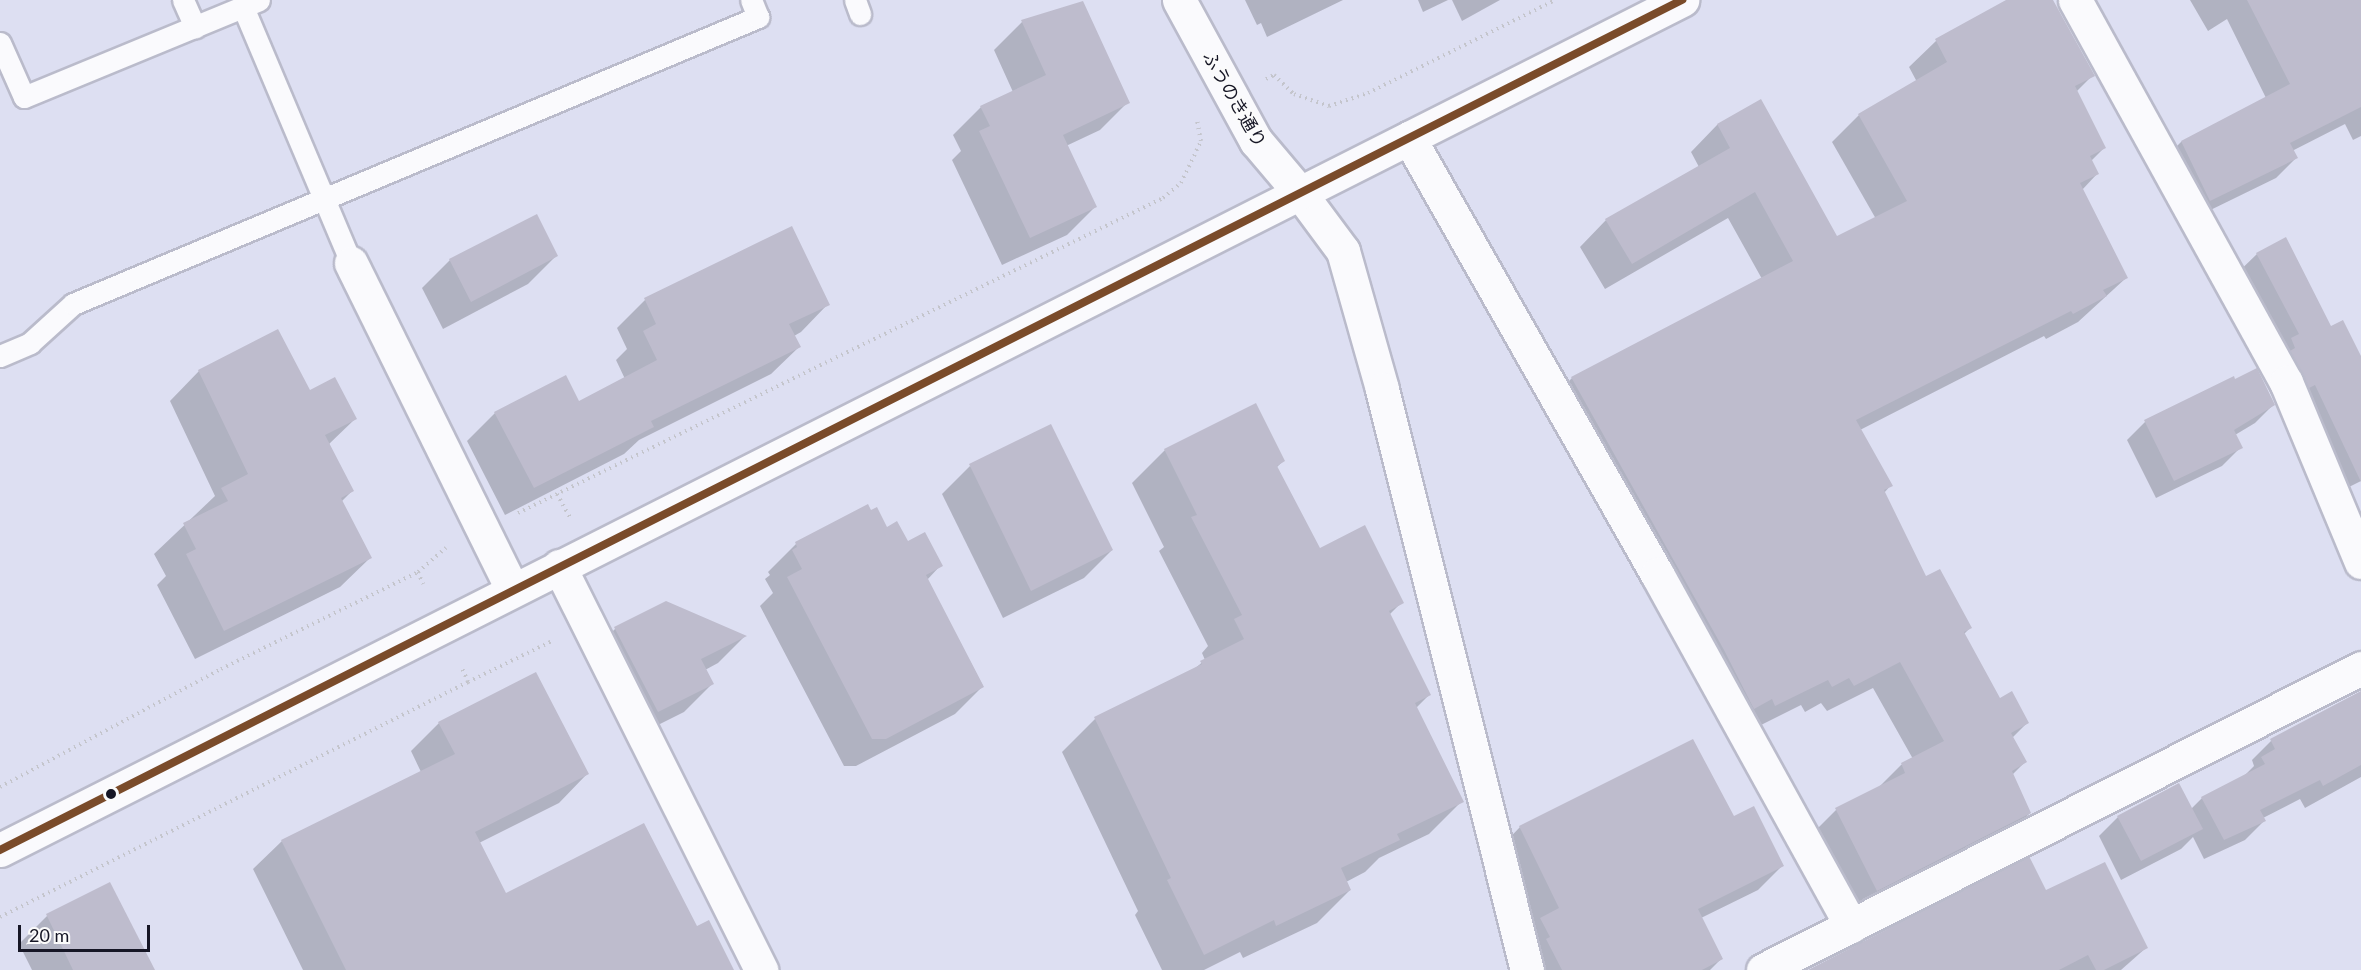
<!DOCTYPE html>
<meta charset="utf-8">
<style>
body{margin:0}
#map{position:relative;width:2361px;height:970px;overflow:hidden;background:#dddff2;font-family:Lato,"Noto Sans JP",sans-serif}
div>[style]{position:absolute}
.shadow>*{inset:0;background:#0003}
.building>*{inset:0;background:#bebccd}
.path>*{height:4px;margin-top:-2px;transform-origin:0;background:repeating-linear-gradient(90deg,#c4c5cc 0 1.5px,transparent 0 6px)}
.roads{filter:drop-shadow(2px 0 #babbcb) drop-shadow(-2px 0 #babbcb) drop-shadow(0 2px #babbcb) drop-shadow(0 -2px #babbcb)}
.service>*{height:21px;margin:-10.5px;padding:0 10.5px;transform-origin:10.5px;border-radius:10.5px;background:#fafafd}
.minor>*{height:33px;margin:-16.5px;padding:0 16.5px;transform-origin:16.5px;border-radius:16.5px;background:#fafafd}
.tertiary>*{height:33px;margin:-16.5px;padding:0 16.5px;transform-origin:16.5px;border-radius:16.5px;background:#fafafd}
.primary>*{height:33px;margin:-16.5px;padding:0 16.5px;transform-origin:16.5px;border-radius:16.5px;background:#fafafd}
.bus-1>*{height:8px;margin:-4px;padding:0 4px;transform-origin:4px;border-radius:4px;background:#7a4b2a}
.dots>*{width:16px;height:16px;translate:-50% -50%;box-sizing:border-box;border:3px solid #fbfbfb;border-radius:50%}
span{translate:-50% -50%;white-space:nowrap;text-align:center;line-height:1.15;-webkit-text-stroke:4.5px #fbfbfb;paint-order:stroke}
.street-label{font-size:18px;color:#161625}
.scale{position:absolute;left:18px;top:925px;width:132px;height:27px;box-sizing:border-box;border:3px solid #161625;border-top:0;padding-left:8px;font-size:18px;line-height:21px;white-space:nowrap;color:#161625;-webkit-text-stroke:4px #fbfbfb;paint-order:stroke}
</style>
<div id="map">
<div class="shadow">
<div style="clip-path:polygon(1245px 0,1343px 0,1267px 37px,1261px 23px,1257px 25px)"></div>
<div style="clip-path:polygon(1418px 0,1448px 0,1423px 12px)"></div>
<div style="clip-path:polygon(1452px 0,1500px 0,1462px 21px)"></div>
<div style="clip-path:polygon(2009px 0,2052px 0,2093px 75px,2076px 92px,2104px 148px,2091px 161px,2097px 174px,2082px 190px,2126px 278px,2078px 322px,2046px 339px,2044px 336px,1860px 430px,1891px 485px,1884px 493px,1926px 578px,1970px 628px,1963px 635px,1999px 700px,2027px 723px,2012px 738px,2025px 762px,2012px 775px,2030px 813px,2003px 840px,1851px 917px,1810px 836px,1836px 810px,1878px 788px,1901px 765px,1913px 759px,1873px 688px,1827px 711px,1821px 703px,1805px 712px,1801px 705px,1749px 731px,1545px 405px,1572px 378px,1762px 279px,1728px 218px,1605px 289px,1580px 247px,1606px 220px,1699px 167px,1691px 152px,1717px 125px,1760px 101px,1837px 238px,1876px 219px,1832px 142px,1859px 115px,1917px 82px,1909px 67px,1936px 41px)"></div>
<div style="clip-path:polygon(2190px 0,2361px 0,2361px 136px,2353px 140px,2345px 124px,2292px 151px,2296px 158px,2276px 178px,2190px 220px,2161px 162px,2181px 142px,2266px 98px,2227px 19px,2208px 31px)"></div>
<div style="clip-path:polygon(1082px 3px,1128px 102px,1100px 130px,1066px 146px,1095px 207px,1067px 235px,1002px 265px,952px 160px,961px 151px,953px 135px,981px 107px,1013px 92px,994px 50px,1022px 22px)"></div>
<div style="clip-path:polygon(2257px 254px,2331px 328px,2361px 365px,2361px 481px,2329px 497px,2264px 379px,2269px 374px,2230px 280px)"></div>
<div style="clip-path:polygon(556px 256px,528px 284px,443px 329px,422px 288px,450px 260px)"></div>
<div style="clip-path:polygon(645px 300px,828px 304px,801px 332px,794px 336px,799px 347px,771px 374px,639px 440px,624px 454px,505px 515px,467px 441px,495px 413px,579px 403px,625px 379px,616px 360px,627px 349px,617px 328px)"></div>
<div style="clip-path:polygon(199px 371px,309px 392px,355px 419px,328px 445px,352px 491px,341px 502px,370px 558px,340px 587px,195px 659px,157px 585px,166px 576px,154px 554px,215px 496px,170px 401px)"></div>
<div style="clip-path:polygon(1255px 405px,1283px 461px,1276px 468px,1320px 550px,1402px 602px,1389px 615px,1429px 695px,1416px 708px,1462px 801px,1429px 834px,1379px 858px,1365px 872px,1346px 882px,1350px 890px,1317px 923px,1243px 958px,1240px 952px,1204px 970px,1162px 970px,1135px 915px,1138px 911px,1062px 752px,1095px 719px,1193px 670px,1205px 660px,1202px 653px,1208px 646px,1159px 551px,1164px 547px,1132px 483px,1165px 450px)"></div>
<div style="clip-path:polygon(2273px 405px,2255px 423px,2235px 435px,2241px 447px,2222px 466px,2156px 498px,2127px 440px,2145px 422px)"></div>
<div style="clip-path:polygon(970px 466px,1112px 550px,1084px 578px,1003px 618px,942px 494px)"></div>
<div style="clip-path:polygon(886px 529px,941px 565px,927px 580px,983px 686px,955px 714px,856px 766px,844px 766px,760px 606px,773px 593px,765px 579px,770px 575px,768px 572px,796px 544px)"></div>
<div style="clip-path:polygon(615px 629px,745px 636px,718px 663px,705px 670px,712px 684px,684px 712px,630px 739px,587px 657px)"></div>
<div style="clip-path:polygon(2361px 693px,2361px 777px,2305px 808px,2300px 799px,2263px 818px,2264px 821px,2245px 840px,2204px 859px,2193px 837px,2181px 849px,2121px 880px,2099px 836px,2118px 817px,2191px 809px,2202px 798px,2244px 776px,2254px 766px,2252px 760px,2271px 741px)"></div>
<div style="clip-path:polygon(439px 723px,587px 774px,559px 803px,479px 843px,505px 895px,696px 928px,724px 970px,303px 970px,253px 869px,282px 841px,421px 772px,411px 751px)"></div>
<div style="clip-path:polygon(1734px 818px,1782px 866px,1758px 890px,1701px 918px,1722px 958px,1710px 970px,1525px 970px,1496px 852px,1520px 827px)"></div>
<div style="clip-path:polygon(110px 884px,153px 970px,32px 970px,19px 944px,47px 916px)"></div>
<div style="clip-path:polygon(2045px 892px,2147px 947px,2121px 970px,1822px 970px)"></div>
</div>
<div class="building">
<div style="clip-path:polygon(2006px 0,2053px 0,2095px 76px,2075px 86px,2106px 148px,2090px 156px,2099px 174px,2080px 183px,2128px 278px,2103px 290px,2107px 296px,2073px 314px,2071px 311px,1856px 420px,1893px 486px,1884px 490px,1926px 576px,1940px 569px,1972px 628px,1964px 632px,2000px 698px,2012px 691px,2029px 723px,2011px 733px,2027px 762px,2012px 771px,2031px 813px,1877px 891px,1835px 808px,1905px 773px,1901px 763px,1944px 741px,1900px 662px,1854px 686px,1849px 678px,1832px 687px,1828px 680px,1775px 706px,1772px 699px,1754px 709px,1724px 650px,1571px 377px,1793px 261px,1755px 192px,1632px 264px,1605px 219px,1730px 148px,1717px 124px,1761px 99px,1837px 236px,1907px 201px,1858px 114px,1947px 62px,1935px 39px)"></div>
<div style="clip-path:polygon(2247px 0,2361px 0,2361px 107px,2290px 143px,2298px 158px,2210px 201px,2181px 141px,2290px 84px)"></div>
<div style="clip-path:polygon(1083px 1px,1130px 103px,1063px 135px,1097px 207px,1030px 238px,979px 131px,990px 126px,980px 106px,1046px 75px,1021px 20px)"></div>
<div style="clip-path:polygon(537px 214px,558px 256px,471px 302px,449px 259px)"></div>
<div style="clip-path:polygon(792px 226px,830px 305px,789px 324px,801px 347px,651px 421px,654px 427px,534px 488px,494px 412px,566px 375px,579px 401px,657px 360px,643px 331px,656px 324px,644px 298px)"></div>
<div style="clip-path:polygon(2286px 237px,2331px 326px,2343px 320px,2361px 356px,2361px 482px,2315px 385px,2309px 388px,2290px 351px,2295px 348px,2291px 338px,2299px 334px,2256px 253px)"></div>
<div style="clip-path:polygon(278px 329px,310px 390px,335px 377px,357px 419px,325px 435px,354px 491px,341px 498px,372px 558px,224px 631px,186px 554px,196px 549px,183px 523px,228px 501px,221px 488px,248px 474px,198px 370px)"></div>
<div style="clip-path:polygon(2257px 368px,2275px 405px,2234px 430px,2243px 448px,2174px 481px,2144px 420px,2234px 376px,2235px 379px)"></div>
<div style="clip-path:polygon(1256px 403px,1285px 461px,1277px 466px,1320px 548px,1365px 525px,1404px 603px,1389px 611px,1431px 695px,1415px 703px,1464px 802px,1397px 834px,1400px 840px,1341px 868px,1351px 890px,1276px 926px,1274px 920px,1204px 955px,1167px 880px,1171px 878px,1094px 717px,1202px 664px,1200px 661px,1244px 639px,1234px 619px,1242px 615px,1191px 517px,1197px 515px,1164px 449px)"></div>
<div style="clip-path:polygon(1051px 424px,1113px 550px,1031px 591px,969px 464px)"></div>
<div style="clip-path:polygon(868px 504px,871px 510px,877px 507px,887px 527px,897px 521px,908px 541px,925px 532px,943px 566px,926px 575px,984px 687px,886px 739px,872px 739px,787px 577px,802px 569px,792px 550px,797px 547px,795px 542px)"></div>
<div style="clip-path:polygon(666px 601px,747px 636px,701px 659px,714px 684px,658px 712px,614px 627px)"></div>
<div style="clip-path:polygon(536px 672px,589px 774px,475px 832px,506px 893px,644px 823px,697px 926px,709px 920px,734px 970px,346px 970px,281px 840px,455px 754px,438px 722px)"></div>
<div style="clip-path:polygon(2361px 691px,2361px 765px,2323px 786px,2320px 780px,2260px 810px,2266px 821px,2224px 840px,2201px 797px,2265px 764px,2261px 757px,2275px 749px,2270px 739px)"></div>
<div style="clip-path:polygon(1693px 739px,1734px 816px,1754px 806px,1784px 866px,1698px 909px,1723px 959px,1702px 970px,1562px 970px,1546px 939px,1550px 937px,1540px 918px,1559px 908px,1519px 826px)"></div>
<div style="clip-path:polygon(2179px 783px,2203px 829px,2141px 861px,2117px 816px)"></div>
<div style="clip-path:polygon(2029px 856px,2046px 890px,2105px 862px,2148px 948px,2104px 970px,2096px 970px,2088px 955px,2059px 970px,1808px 970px)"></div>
<div style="clip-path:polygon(110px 882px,155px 970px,73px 970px,46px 914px)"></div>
</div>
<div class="path">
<div style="left:1266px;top:79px;width:9px;rotate:-27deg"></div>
<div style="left:1274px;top:75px;width:28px;rotate:44deg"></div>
<div style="left:1294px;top:94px;width:37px;rotate:19deg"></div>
<div style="left:1329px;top:106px;width:41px;rotate:-18.4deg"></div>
<div style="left:1368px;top:93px;width:209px;rotate:-26.4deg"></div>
<div style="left:557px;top:494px;width:26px;rotate:61deg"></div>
<div style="left:518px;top:513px;width:718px;rotate:-26.03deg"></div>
<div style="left:1163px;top:198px;width:23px;rotate:-40deg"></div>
<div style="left:1181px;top:183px;width:47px;rotate:-64.5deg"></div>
<div style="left:1201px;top:141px;width:20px;rotate:-101deg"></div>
<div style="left:418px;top:572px;width:13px;rotate:67deg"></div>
<div style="left:468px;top:682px;width:93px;rotate:-26deg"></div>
<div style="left:0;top:787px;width:251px;rotate:-28.1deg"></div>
<div style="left:221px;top:669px;width:220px;rotate:-26.2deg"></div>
<div style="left:418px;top:572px;width:37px;rotate:-41deg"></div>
<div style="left:0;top:917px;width:524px;rotate:-26.66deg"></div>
<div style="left:468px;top:682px;width:15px;rotate:-113deg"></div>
</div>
<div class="roads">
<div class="service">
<div style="left:183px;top:0;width:30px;rotate:66deg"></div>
<div style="left:855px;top:0;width:15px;rotate:70deg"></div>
<div style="left:243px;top:7px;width:278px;rotate:67.1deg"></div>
<div style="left:0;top:43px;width:59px;rotate:66deg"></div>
<div style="left:24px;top:97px;width:254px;rotate:-22.4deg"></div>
<div style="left:0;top:356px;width:33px;rotate:-23deg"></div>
<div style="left:30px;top:343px;width:58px;rotate:-42.2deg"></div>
<div style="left:73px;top:304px;width:743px;rotate:-22.73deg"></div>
<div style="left:758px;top:17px;width:18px;rotate:-112deg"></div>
</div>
<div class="minor">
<div style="left:2075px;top:0;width:436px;rotate:61.1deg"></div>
<div style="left:2286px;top:382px;width:195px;rotate:67.4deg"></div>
<div style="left:1409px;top:138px;width:502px;rotate:60.37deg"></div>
<div style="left:1657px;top:574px;width:402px;rotate:61.1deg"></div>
<div style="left:1300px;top:193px;width:72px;rotate:53.4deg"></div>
<div style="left:1343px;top:251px;width:143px;rotate:74.2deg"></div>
<div style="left:1382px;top:389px;width:599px;rotate:75.99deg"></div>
<div style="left:351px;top:263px;width:364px;rotate:63.7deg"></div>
<div style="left:559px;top:566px;width:452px;rotate:63.4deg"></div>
<div style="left:1763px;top:970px;width:670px;rotate:-26.79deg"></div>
</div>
<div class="tertiary">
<div style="left:1179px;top:0;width:161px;rotate:61.4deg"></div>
<div style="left:1256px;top:141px;width:68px;rotate:49.8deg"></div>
</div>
<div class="primary">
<div style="left:0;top:850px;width:1885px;rotate:-26.81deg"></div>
</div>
</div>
<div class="bus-1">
<div style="left:0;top:850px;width:1885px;rotate:-26.81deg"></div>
</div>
<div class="dots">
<div style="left:111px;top:794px;background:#161625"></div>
</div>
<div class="street-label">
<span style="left:1235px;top:99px;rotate:60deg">ふうのき通り</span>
</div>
<div class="scale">20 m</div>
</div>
